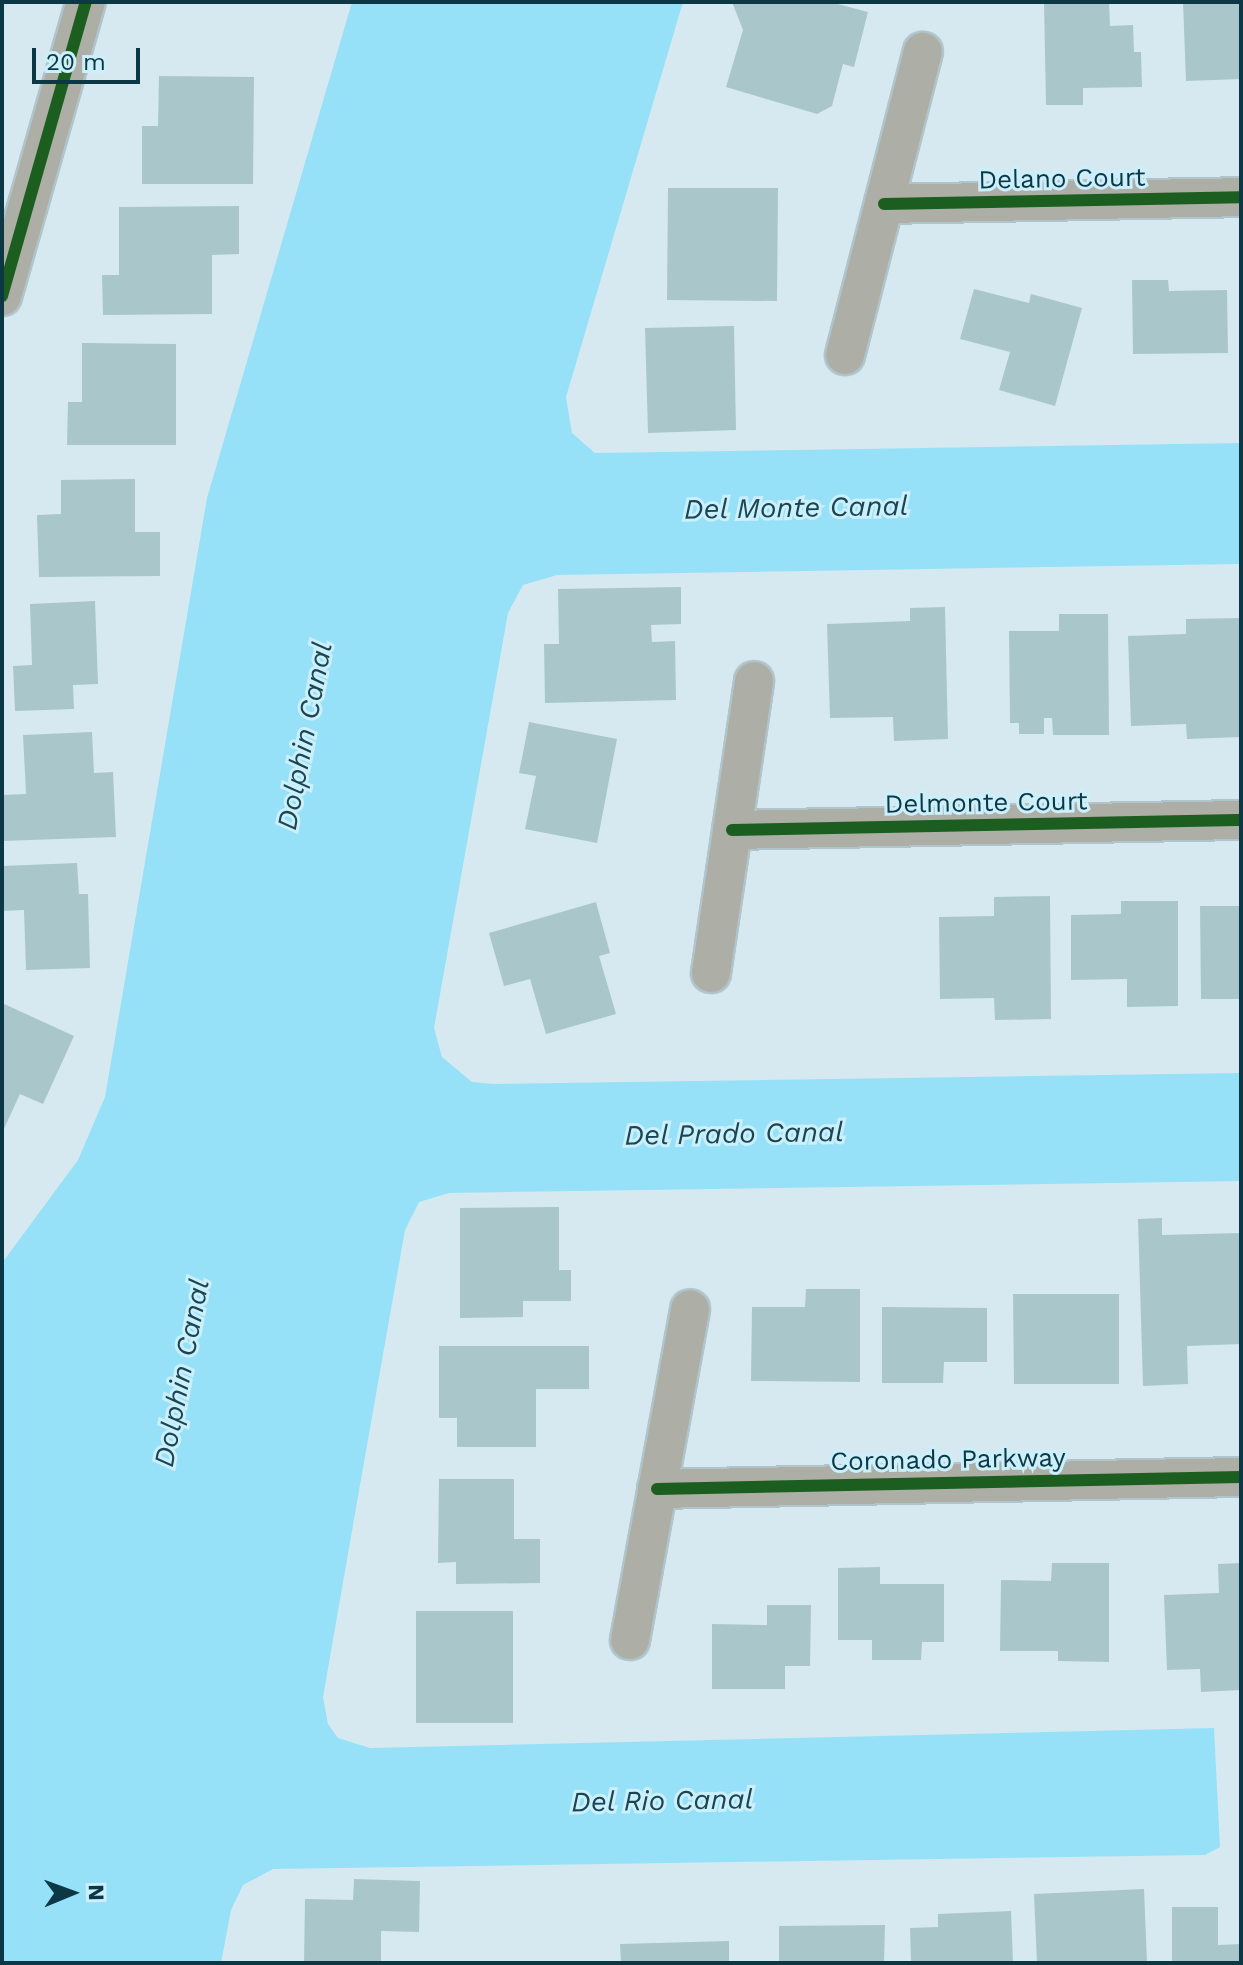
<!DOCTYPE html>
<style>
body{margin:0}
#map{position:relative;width:1243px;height:1965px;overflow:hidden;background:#d6e9f0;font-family:"Work Sans",sans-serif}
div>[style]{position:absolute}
.water>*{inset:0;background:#97e1f8}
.building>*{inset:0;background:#a9c7cb}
.roads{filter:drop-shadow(2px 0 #b0c5cb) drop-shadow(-2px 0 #b0c5cb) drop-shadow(0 2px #b0c5cb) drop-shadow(0 -2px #b0c5cb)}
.minor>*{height:38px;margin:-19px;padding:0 19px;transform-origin:19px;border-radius:19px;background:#adaea5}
.cycleway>*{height:12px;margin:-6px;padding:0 6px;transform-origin:6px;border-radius:6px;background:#1b5e20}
span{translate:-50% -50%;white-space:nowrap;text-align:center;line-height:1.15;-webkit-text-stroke:6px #cbeffb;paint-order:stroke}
.street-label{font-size:26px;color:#0b3844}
.water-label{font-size:28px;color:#194652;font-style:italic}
.frame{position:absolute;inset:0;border:4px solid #0b3844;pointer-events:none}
.north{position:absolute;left:32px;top:1853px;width:80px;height:80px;-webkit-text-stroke:6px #cbeffb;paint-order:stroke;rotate:89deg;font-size:22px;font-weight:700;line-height:32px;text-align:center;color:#0b3844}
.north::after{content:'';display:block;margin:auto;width:28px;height:36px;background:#0b3844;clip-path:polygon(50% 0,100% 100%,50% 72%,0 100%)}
.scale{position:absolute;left:32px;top:48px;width:108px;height:36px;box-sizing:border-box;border:4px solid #0b3844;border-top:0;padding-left:10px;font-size:24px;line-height:28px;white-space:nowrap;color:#0b3844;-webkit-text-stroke:6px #cbeffb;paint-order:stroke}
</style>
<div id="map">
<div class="water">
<div style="clip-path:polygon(352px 2px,683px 2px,566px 397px,572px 433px,595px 453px,1241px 443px,1241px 564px,557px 575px,523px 585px,508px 613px,434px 1028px,442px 1057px,472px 1082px,493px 1084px,1241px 1073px,1241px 1181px,449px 1193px,419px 1202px,405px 1230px,363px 1468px,323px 1697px,328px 1724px,338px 1738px,370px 1748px,1214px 1728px,1220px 1847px,1205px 1855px,273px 1869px,243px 1885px,231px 1910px,221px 1963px,2px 1963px,2px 1263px,78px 1160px,105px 1097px,207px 498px)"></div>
</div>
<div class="building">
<div style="clip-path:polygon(732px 2px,830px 2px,868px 12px,854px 67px,843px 64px,832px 106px,817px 114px,726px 87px,743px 30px)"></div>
<div style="clip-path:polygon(1044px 2px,1109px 2px,1110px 26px,1133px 25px,1134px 52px,1141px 52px,1142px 87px,1083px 88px,1083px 105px,1046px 105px)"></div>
<div style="clip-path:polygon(1183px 2px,1241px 2px,1241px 79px,1186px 81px)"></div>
<div style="clip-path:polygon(159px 76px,254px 77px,253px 184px,142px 184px,142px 126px,158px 126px)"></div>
<div style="clip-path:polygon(668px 188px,778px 188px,777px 301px,667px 300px)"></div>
<div style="clip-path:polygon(239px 206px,239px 254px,212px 255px,212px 314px,103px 315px,102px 275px,119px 275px,119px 207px)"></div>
<div style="clip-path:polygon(1132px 280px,1168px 280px,1169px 291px,1227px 290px,1228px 353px,1133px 354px)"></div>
<div style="clip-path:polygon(974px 289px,1029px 303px,1031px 294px,1082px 308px,1055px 406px,999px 390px,1010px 352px,960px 339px)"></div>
<div style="clip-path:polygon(734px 326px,736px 430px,648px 433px,645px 328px)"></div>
<div style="clip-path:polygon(82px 343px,176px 344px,176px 445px,67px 445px,68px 402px,82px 402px)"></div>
<div style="clip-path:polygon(135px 479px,135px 532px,160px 532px,160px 576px,39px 577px,37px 515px,61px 514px,61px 480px)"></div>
<div style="clip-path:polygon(681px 587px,681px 624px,651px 625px,652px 642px,675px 641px,676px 700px,545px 703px,544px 644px,559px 644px,558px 589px)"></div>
<div style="clip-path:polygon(95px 601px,98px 684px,73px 685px,74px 709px,15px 711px,13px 666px,32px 665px,30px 604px)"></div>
<div style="clip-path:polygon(945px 607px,948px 739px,894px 741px,893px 717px,830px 718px,827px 624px,910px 621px,910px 608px)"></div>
<div style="clip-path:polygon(1059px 614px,1108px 614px,1109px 735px,1053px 735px,1052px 718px,1044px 718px,1044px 734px,1019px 734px,1019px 723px,1010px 723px,1009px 631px,1059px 631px)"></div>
<div style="clip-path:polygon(1241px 618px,1241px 737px,1187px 739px,1186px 724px,1131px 726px,1128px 636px,1186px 634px,1186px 619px)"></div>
<div style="clip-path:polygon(529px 722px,617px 739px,597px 843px,525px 829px,536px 776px,519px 773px)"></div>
<div style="clip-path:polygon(92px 732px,94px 773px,113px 772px,116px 837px,2px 841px,2px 795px,26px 794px,23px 735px)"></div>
<div style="clip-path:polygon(77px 863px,79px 894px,88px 894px,90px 968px,26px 970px,24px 910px,2px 911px,2px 866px)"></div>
<div style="clip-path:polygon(1050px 896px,1051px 1019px,995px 1020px,994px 998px,940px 999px,939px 917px,994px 916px,994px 897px)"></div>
<div style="clip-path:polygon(1121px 901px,1178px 901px,1178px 1006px,1127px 1007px,1127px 979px,1071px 980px,1071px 915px,1121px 914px)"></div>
<div style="clip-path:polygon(596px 902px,610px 953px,599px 956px,616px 1014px,546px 1034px,530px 979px,504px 986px,489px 933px)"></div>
<div style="clip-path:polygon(1200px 906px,1241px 906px,1241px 999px,1201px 999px)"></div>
<div style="clip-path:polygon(2px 1003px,74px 1036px,43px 1104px,20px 1094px,2px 1133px)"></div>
<div style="clip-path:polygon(559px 1207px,559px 1270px,571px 1270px,571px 1301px,523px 1301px,523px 1317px,460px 1318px,460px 1208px)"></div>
<div style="clip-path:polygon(1162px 1218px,1162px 1235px,1241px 1233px,1241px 1344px,1187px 1346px,1188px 1384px,1143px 1386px,1138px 1219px)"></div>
<div style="clip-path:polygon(806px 1289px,860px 1289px,860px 1382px,751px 1381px,752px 1307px,805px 1307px)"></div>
<div style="clip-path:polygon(1013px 1294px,1119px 1294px,1119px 1384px,1014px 1384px)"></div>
<div style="clip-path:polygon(882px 1307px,987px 1308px,987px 1362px,944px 1362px,943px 1383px,882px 1383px)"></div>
<div style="clip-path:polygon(439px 1346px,589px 1346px,589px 1389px,536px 1389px,536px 1447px,457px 1447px,457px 1418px,439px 1418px)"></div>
<div style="clip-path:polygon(439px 1479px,514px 1479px,514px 1539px,540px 1539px,540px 1583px,456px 1584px,456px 1562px,438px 1563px)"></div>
<div style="clip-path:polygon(1052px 1563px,1109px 1563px,1109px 1662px,1058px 1661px,1058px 1651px,1000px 1651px,1001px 1580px,1051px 1581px)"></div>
<div style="clip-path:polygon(1241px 1563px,1241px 1690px,1201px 1692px,1200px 1669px,1167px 1670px,1164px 1595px,1219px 1593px,1218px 1564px)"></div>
<div style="clip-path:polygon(880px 1567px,880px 1584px,944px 1584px,944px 1642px,922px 1642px,921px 1660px,872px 1660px,872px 1640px,838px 1640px,838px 1568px)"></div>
<div style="clip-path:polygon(767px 1605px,811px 1605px,810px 1666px,785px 1666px,785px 1689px,712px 1689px,712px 1624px,767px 1625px)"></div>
<div style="clip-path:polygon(416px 1611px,513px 1611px,513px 1723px,416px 1723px)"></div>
<div style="clip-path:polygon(354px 1879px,420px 1881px,419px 1932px,381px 1931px,381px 1963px,304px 1963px,305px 1899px,353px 1900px)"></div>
<div style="clip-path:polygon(1144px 1889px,1147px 1963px,1037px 1963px,1034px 1894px)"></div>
<div style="clip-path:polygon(1172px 1907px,1218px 1907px,1218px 1945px,1241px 1944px,1241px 1963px,1172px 1963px)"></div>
<div style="clip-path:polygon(1011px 1911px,1013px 1963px,911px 1963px,910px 1928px,938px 1927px,938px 1914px)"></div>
<div style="clip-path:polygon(885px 1925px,884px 1963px,779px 1963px,779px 1926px)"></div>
<div style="clip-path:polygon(729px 1941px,729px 1963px,621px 1963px,620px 1944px)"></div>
</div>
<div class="roads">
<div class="minor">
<div style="left:884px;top:204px;width:357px;rotate:-1.1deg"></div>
<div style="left:2px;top:296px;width:306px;rotate:-74.1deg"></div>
<div style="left:845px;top:355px;width:313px;rotate:-75.6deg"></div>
<div style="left:732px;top:830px;width:509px;rotate:-1.13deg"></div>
<div style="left:711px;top:973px;width:295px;rotate:-81.6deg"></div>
<div style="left:657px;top:1489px;width:584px;rotate:-1.18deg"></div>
<div style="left:630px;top:1640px;width:336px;rotate:-79.7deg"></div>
</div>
</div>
<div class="cycleway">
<div style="left:884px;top:204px;width:357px;rotate:-1.1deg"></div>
<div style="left:2px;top:296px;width:306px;rotate:-74.1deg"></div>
<div style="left:732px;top:830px;width:509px;rotate:-1.13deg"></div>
<div style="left:657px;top:1489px;width:584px;rotate:-1.18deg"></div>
</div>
<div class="street-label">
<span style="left:1062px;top:179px;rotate:-1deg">Delano Court</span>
<span style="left:986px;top:803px;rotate:-1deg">Delmonte Court</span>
<span style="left:948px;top:1460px;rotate:-1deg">Coronado Parkway</span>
</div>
<div class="water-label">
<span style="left:796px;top:508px;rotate:-1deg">Del Monte Canal</span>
<span style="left:305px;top:736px;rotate:-79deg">Dolphin Canal</span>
<span style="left:734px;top:1134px;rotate:-1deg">Del Prado Canal</span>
<span style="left:182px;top:1373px;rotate:-79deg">Dolphin Canal</span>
<span style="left:662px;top:1801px;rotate:-1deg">Del Rio Canal</span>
</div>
<div class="frame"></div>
<div class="north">N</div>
<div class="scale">20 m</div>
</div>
